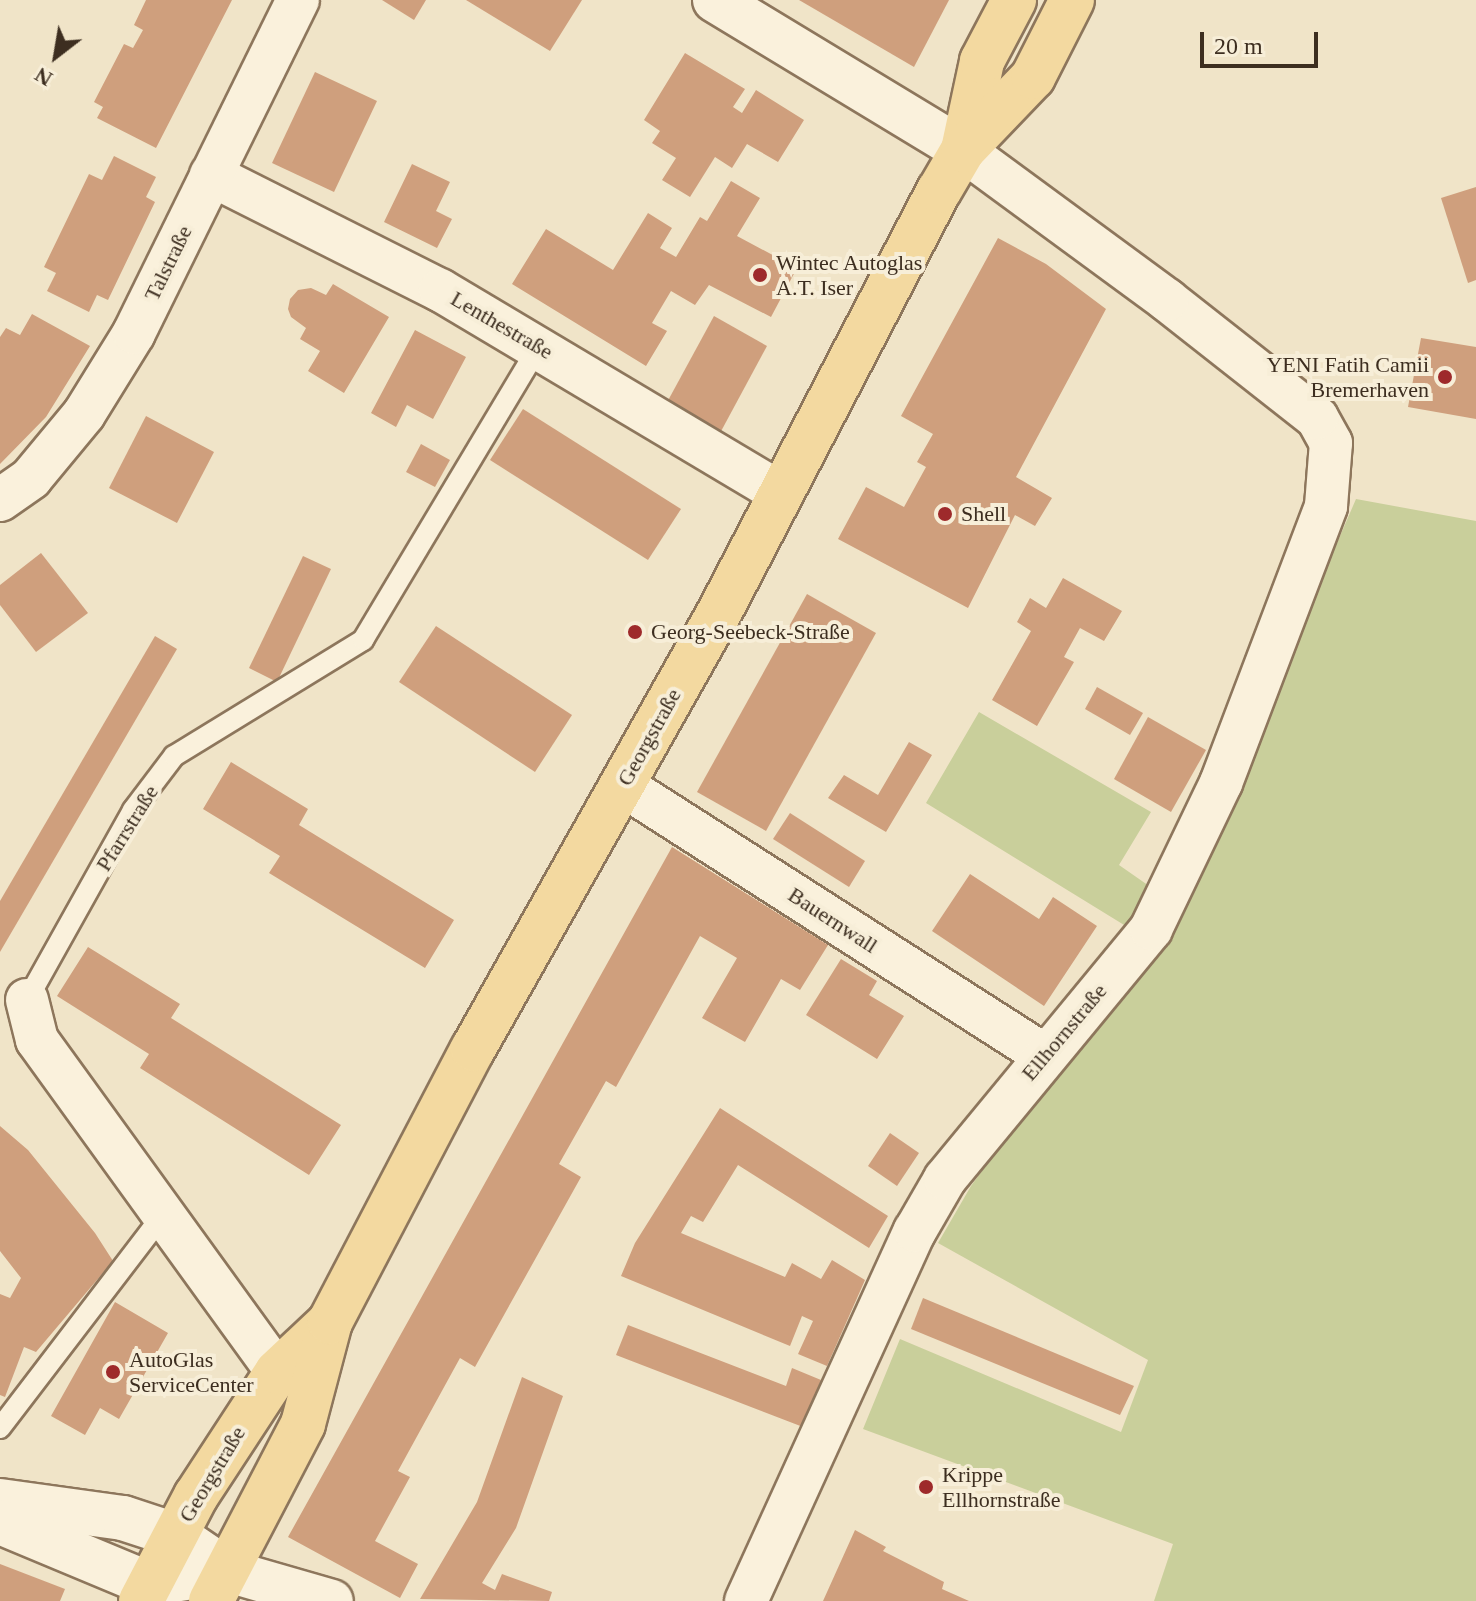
<!DOCTYPE html>
<meta charset="utf-8">
<style>
body{margin:0}
#map{position:relative;width:1476px;height:1601px;overflow:hidden;background:#f0e4c8;font-family:Georgia,serif}
div>[style]{position:absolute}
.green>*{inset:0;background:#c9cf9b}
.building>*{inset:0;background:#cf9f7d}
.roads{filter:drop-shadow(2px 0 #8d765c) drop-shadow(-2px 0 #8d765c) drop-shadow(0 2px #8d765c) drop-shadow(0 -2px #8d765c)}
.service>*{height:20px;margin:-10px;padding:0 10px;transform-origin:10px;border-radius:10px;background:#faf1dc}
.minor>*{height:42px;margin:-21px;padding:0 21px;transform-origin:21px;border-radius:21px;background:#faf1dc}
.tertiary>*{height:44px;margin:-22px;padding:0 22px;transform-origin:22px;border-radius:22px;background:#faf1dc}
.secondary>*{height:44px;margin:-22px;padding:0 22px;transform-origin:22px;border-radius:22px;background:#faf1dc}
.primary>*{height:44px;margin:-22px;padding:0 22px;transform-origin:22px;border-radius:22px;background:#f3d9a0}
.dots>*{width:22px;height:22px;translate:-50% -50%;box-sizing:border-box;border:4px solid #f7eed8;border-radius:50%}
span{translate:-50% -50%;white-space:nowrap;text-align:center;line-height:1.15;-webkit-text-stroke:8px #f7eed8;paint-order:stroke}
.poi-label{font-size:22px;color:#3d2e20}
.left{translate:0 -50%;text-align:left}
.right{translate:-100% -50%;text-align:right}
.street-label{font-size:22px;color:#3d2e20}
.north{position:absolute;left:16px;top:16px;width:80px;height:80px;-webkit-text-stroke:6px #f7eed8;paint-order:stroke;rotate:211deg;font-size:22px;font-weight:700;line-height:32px;text-align:center;color:#3d2e20}
.north::after{content:'';display:block;margin:auto;width:28px;height:36px;background:#3d2e20;clip-path:polygon(50% 0,100% 100%,50% 72%,0 100%)}
.scale{position:absolute;left:1200px;top:32px;width:118px;height:36px;box-sizing:border-box;border:4px solid #3d2e20;border-top:0;padding-left:10px;font-size:24px;line-height:28px;white-space:nowrap;color:#3d2e20;-webkit-text-stroke:6px #f7eed8;paint-order:stroke}
</style>
<div id="map">
<div class="green">
<div style="clip-path:polygon(1356px 499px,1476px 521px,1476px 1601px,1154px 1601px,1173px 1544px,863px 1429px,900px 1339px,1121px 1432px,1148px 1360px,938px 1243px,971px 1186px,1058px 1065px,1230px 791px)"></div>
<div style="clip-path:polygon(979px 712px,1151px 812px,1119px 865px,1152px 888px,1129px 928px,926px 803px)"></div>
</div>
<div class="building">
<div style="clip-path:polygon(146px 0,232px 0,156px 148px,97px 118px,103px 107px,94px 102px,124px 44px,133px 48px,143px 30px,134px 25px)"></div>
<div style="clip-path:polygon(382px 0,426px 0,414px 20px)"></div>
<div style="clip-path:polygon(466px 0,582px 0,550px 51px)"></div>
<div style="clip-path:polygon(799px 0,949px 0,914px 67px)"></div>
<div style="clip-path:polygon(685px 53px,745px 89px,733px 107px,742px 113px,756px 90px,804px 120px,778px 162px,747px 144px,732px 168px,715px 157px,690px 197px,662px 180px,676px 158px,652px 143px,660px 131px,644px 120px)"></div>
<div style="clip-path:polygon(315px 72px,377px 101px,334px 192px,272px 163px)"></div>
<div style="clip-path:polygon(114px 156px,156px 177px,146px 197px,155px 202px,108px 300px,97px 295px,89px 312px,47px 291px,56px 273px,44px 267px,89px 174px,102px 180px)"></div>
<div style="clip-path:polygon(412px 164px,450px 182px,436px 211px,452px 219px,437px 248px,384px 222px)"></div>
<div style="clip-path:polygon(731px 181px,760px 198px,737px 236px,797px 268px,771px 317px,709px 285px,695px 305px,671px 291px,652px 323px,667px 331px,646px 366px,512px 284px,546px 229px,613px 270px,648px 213px,672px 228px,660px 248px,676px 257px,700px 217px,707px 221px)"></div>
<div style="clip-path:polygon(1476px 187px,1476px 280px,1468px 283px,1441px 198px)"></div>
<div style="clip-path:polygon(998px 238px,1046px 264px,1106px 309px,1016px 477px,1052px 498px,1035px 526px,1015px 515px,968px 608px,838px 539px,866px 487px,904px 507px,926px 467px,917px 462px,933px 434px,901px 416px)"></div>
<div style="clip-path:polygon(333px 284px,389px 317px,344px 393px,308px 371px,320px 351px,300px 339px,306px 328px,291px 317px,288px 309px,290px 299px,298px 290px,311px 288px,326px 295px)"></div>
<div style="clip-path:polygon(32px 314px,90px 346px,46px 417px,0 464px,0 337px,6px 328px,20px 335px)"></div>
<div style="clip-path:polygon(714px 316px,767px 346px,719px 435px,665px 406px)"></div>
<div style="clip-path:polygon(415px 330px,466px 357px,433px 419px,407px 405px,396px 427px,371px 413px)"></div>
<div style="clip-path:polygon(1421px 338px,1476px 347px,1476px 419px,1408px 407px)"></div>
<div style="clip-path:polygon(523px 409px,681px 509px,648px 560px,490px 460px)"></div>
<div style="clip-path:polygon(146px 416px,214px 452px,177px 523px,109px 488px)"></div>
<div style="clip-path:polygon(421px 444px,450px 460px,435px 487px,406px 472px)"></div>
<div style="clip-path:polygon(41px 553px,88px 613px,36px 652px,0 605px,0 585px)"></div>
<div style="clip-path:polygon(303px 556px,331px 569px,277px 682px,249px 668px)"></div>
<div style="clip-path:polygon(1063px 578px,1122px 611px,1104px 641px,1080px 628px,1064px 657px,1074px 662px,1037px 726px,992px 700px,1031px 631px,1017px 622px,1030px 598px,1046px 608px)"></div>
<div style="clip-path:polygon(807px 594px,876px 633px,766px 831px,697px 792px)"></div>
<div style="clip-path:polygon(436px 626px,572px 715px,535px 772px,399px 682px)"></div>
<div style="clip-path:polygon(155px 636px,177px 649px,0 952px,0 901px)"></div>
<div style="clip-path:polygon(1097px 687px,1143px 713px,1130px 735px,1085px 709px)"></div>
<div style="clip-path:polygon(1148px 717px,1206px 750px,1171px 812px,1114px 779px)"></div>
<div style="clip-path:polygon(909px 742px,932px 755px,886px 832px,828px 798px,844px 775px,878px 795px)"></div>
<div style="clip-path:polygon(231px 762px,308px 809px,299px 825px,454px 920px,425px 968px,269px 873px,280px 856px,203px 809px)"></div>
<div style="clip-path:polygon(790px 813px,865px 861px,849px 887px,773px 839px)"></div>
<div style="clip-path:polygon(672px 847px,828px 945px,800px 990px,781px 979px,745px 1042px,702px 1018px,737px 958px,700px 936px,616px 1087px,606px 1081px,559px 1164px,581px 1177px,475px 1367px,460px 1358px,398px 1471px,410px 1477px,375px 1541px,418px 1564px,400px 1598px,288px 1537px)"></div>
<div style="clip-path:polygon(970px 874px,1039px 919px,1053px 897px,1097px 926px,1044px 1006px,932px 931px)"></div>
<div style="clip-path:polygon(88px 947px,180px 1004px,171px 1018px,341px 1125px,309px 1175px,140px 1068px,149px 1054px,57px 996px)"></div>
<div style="clip-path:polygon(841px 959px,877px 981px,869px 995px,904px 1016px,877px 1059px,806px 1015px)"></div>
<div style="clip-path:polygon(720px 1108px,888px 1216px,869px 1248px,738px 1165px,703px 1222px,691px 1216px,681px 1233px,785px 1277px,792px 1263px,821px 1279px,832px 1260px,865px 1280px,827px 1366px,798px 1354px,813px 1321px,802px 1316px,790px 1346px,621px 1276px,635px 1243px)"></div>
<div style="clip-path:polygon(0 1126px,28px 1150px,95px 1233px,113px 1261px,36px 1352px,24px 1347px,5px 1397px,0 1395px,0 1294px,10px 1298px,21px 1278px,0 1251px)"></div>
<div style="clip-path:polygon(890px 1133px,919px 1153px,897px 1186px,868px 1166px)"></div>
<div style="clip-path:polygon(923px 1298px,1134px 1386px,1120px 1415px,911px 1329px)"></div>
<div style="clip-path:polygon(115px 1302px,168px 1333px,119px 1419px,100px 1408px,85px 1435px,51px 1416px)"></div>
<div style="clip-path:polygon(628px 1325px,786px 1386px,792px 1368px,821px 1380px,803px 1427px,616px 1355px)"></div>
<div style="clip-path:polygon(522px 1377px,563px 1396px,516px 1528px,482px 1583px,495px 1590px,502px 1574px,552px 1592px,549px 1601px,420px 1599px,477px 1502px)"></div>
<div style="clip-path:polygon(855px 1530px,886px 1547px,883px 1551px,944px 1582px,942px 1589px,969px 1601px,823px 1601px)"></div>
<div style="clip-path:polygon(0 1564px,65px 1589px,60px 1601px,0 1601px)"></div>
</div>
<div class="roads">
<div class="service">
<div style="left:27px;top:1000px;width:218px;rotate:-60.8deg"></div>
<div style="left:133px;top:810px;width:68px;rotate:-52.8deg"></div>
<div style="left:174px;top:756px;width:222px;rotate:-31.5deg"></div>
<div style="left:363px;top:640px;width:343px;rotate:-59.1deg"></div>
<div style="left:0;top:1428px;width:268px;rotate:-52.6deg"></div>
</div>
<div class="minor">
<div style="left:211px;top:175px;width:256px;rotate:26.7deg"></div>
<div style="left:440px;top:290px;width:398px;rotate:30.8deg"></div>
<div style="left:0;top:500px;width:38px;rotate:-35deg"></div>
<div style="left:31px;top:478px;width:83px;rotate:-50.4deg"></div>
<div style="left:84px;top:414px;width:95px;rotate:-58.3deg"></div>
<div style="left:134px;top:333px;width:371px;rotate:-63.8deg"></div>
<div style="left:622px;top:785px;width:501px;rotate:32.61deg"></div>
<div style="left:27px;top:1000px;width:41px;rotate:76deg"></div>
<div style="left:37px;top:1040px;width:410px;rotate:54.1deg"></div>
<div style="left:228px;top:1571px;width:108px;rotate:16.1deg"></div>
<div style="left:746px;top:1601px;width:407px;rotate:-65.5deg"></div>
<div style="left:915px;top:1231px;width:60px;rotate:-60deg"></div>
<div style="left:945px;top:1179px;width:324px;rotate:-50.5deg"></div>
<div style="left:1151px;top:929px;width:162px;rotate:-64.4deg"></div>
<div style="left:1221px;top:783px;width:296px;rotate:-69.2deg"></div>
<div style="left:1326px;top:506px;width:63px;rotate:-85.5deg"></div>
<div style="left:1331px;top:443px;width:29px;rotate:-119deg"></div>
<div style="left:1317px;top:418px;width:191px;rotate:-141.8deg"></div>
<div style="left:1167px;top:300px;width:253px;rotate:-143.7deg"></div>
</div>
<div class="tertiary">
<div style="left:715px;top:0;width:290px;rotate:31.2deg"></div>
</div>
<div class="secondary">
<div style="left:0;top:1501px;width:124px;rotate:7.9deg"></div>
<div style="left:123px;top:1518px;width:55px;rotate:18.1deg"></div>
<div style="left:175px;top:1535px;width:64px;rotate:34.2deg"></div>
<div style="left:0;top:1522px;width:161px;rotate:22.6deg"></div>
<div style="left:149px;top:1584px;width:80px;rotate:-9.3deg"></div>
</div>
<div class="primary">
<div style="left:963px;top:150px;width:91px;rotate:-77.9deg"></div>
<div style="left:982px;top:61px;width:69px;rotate:-62.3deg"></div>
<div style="left:141px;top:1601px;width:119px;rotate:-62.4deg"></div>
<div style="left:196px;top:1496px;width:148px;rotate:-56.8deg"></div>
<div style="left:277px;top:1372px;width:73px;rotate:-43.3deg"></div>
<div style="left:211px;top:1601px;width:199px;rotate:-62.5deg"></div>
<div style="left:303px;top:1424px;width:106px;rotate:-75.2deg"></div>
<div style="left:330px;top:1322px;width:308px;rotate:-62.4deg"></div>
<div style="left:473px;top:1049px;width:501px;rotate:-60.57deg"></div>
<div style="left:719px;top:613px;width:476px;rotate:-62.5deg"></div>
<div style="left:939px;top:191px;width:48px;rotate:-59.7deg"></div>
<div style="left:963px;top:150px;width:101px;rotate:-46.2deg"></div>
<div style="left:1033px;top:77px;width:86px;rotate:-63.1deg"></div>
</div>
</div>
<div class="dots">
<div style="left:760px;top:275px;background:#9e2a2b"></div>
<div style="left:1445px;top:377px;background:#9e2a2b"></div>
<div style="left:945px;top:514px;background:#9e2a2b"></div>
<div style="left:635px;top:632px;background:#9e2a2b"></div>
<div style="left:113px;top:1372px;background:#9e2a2b"></div>
<div style="left:926px;top:1487px;background:#9e2a2b"></div>
</div>
<div class="poi-label">
<span class="left" style="left:776px;top:275px">Wintec Autoglas<br>A.T. Iser</span>
<span class="right" style="left:1429px;top:377px">YENI Fatih Camii<br>Bremerhaven</span>
<span class="left" style="left:961px;top:514px">Shell</span>
<span class="left" style="left:651px;top:632px">Georg-Seebeck-Straße</span>
<span class="left" style="left:129px;top:1372px">AutoGlas<br>ServiceCenter</span>
<span class="left" style="left:942px;top:1487px">Krippe<br>Ellhornstraße</span>
</div>
<div class="street-label">
<span style="left:168px;top:263px;rotate:-64deg">Talstraße</span>
<span style="left:502px;top:325px;rotate:30deg">Lenthestraße</span>
<span style="left:649px;top:737px;rotate:-61deg">Georgstraße</span>
<span style="left:127px;top:828px;rotate:-58deg">Pfarrstraße</span>
<span style="left:833px;top:920px;rotate:33deg">Bauernwall</span>
<span style="left:1064px;top:1032px;rotate:-50deg">Ellhornstraße</span>
<span style="left:212px;top:1474px;rotate:-59deg">Georgstraße</span>
</div>
<div class="north">N</div>
<div class="scale">20 m</div>
</div>
